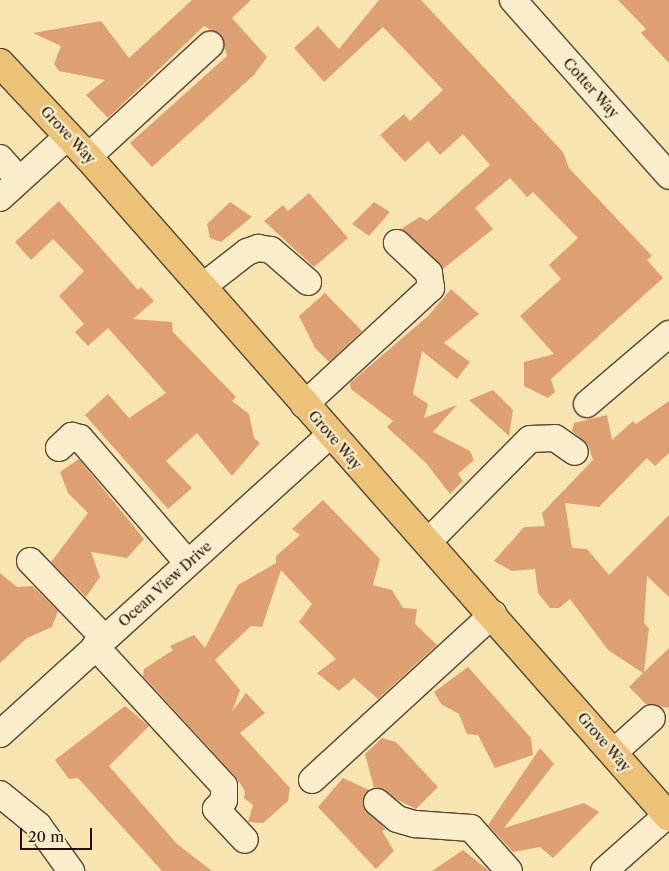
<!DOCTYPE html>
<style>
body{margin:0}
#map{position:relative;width:669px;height:871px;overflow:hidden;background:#f7e4b1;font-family:"Libre Caslon Text",serif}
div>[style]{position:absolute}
.building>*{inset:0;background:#dea072}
.roads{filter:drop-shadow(1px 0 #5a4431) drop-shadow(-1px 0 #5a4431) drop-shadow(0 1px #5a4431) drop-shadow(0 -1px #5a4431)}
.minor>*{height:26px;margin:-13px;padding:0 13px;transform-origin:13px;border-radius:13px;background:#faedcc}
.major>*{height:28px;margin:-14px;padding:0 14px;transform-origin:14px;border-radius:14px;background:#ecc278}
span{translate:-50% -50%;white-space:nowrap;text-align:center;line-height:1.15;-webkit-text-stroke:4.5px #faedcc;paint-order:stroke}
.street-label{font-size:14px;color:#250f06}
.scale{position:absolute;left:20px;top:828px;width:72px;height:22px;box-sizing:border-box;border:2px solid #250f06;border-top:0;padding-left:6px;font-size:15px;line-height:18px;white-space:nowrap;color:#250f06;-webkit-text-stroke:4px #faedcc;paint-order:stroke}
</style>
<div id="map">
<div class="building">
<div style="clip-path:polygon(192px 0,251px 0,232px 18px,267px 57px,254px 75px,152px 167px,130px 143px,227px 56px,221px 35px,204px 26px,108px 118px,86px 95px,105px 80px,59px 71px,54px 64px,61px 46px,33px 33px,101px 21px,129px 58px)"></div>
<div style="clip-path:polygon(379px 0,421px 0,563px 152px,569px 168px,652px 256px,647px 260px,663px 278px,551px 379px,555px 392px,548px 398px,524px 386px,524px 362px,554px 354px,520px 316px,561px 279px,549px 265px,578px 238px,533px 192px,527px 197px,510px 178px,475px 208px,493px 229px,443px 269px,401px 229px,420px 217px,427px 221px,490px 165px,463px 134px,440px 155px,428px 141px,405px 162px,380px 135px,404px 114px,410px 121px,443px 90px,383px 27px,324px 82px,294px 48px,318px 26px,339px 49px)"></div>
<div style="clip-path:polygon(618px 0,669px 0,669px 63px,641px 33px,646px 29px)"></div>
<div style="clip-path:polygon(309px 193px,348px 238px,314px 267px,264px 221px,283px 205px,288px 211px)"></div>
<div style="clip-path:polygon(59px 201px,138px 290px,141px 287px,154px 301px,133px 319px,172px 322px,173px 332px,236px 397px,232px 401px,249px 414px,254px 438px,260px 443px,232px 476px,197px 433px,166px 461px,192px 488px,168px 509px,85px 415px,108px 394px,129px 418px,166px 393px,108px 328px,88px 346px,75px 332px,84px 324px,59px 296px,84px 271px,53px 239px,31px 260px,15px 242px)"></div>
<div style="clip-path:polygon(230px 202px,252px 217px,221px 242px,210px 238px,207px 224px)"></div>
<div style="clip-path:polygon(374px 202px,390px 212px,369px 236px,352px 224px)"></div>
<div style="clip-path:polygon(451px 289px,479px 314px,444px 343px,470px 362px,457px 379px,422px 351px,413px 394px,428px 404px,424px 418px,457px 405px,433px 432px,470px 451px,474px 460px,458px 474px,463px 481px,450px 494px,426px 463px,387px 427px,393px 421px,351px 389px,350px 383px,429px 315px)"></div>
<div style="clip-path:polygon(325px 293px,362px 331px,329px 362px,315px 348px,299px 316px)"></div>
<div style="clip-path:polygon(493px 390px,513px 410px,509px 436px,469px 400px)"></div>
<div style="clip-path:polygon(669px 401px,669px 453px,655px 466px,647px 458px,599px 507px,565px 503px,572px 548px,587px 549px,609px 575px,669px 515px,669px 597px,647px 576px,644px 623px,649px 628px,644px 672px,669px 648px,669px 708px,646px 704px,629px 687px,643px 673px,608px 650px,570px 599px,559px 608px,550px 608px,538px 593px,535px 569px,512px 571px,494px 561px,524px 527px,545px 526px,542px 513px,593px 460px,588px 445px,572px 431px,574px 423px,607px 415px,612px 440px,633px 421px,636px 424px)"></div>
<div style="clip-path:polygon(79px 459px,144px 539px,127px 558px,91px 552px,100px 577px,86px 597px,51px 562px,88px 513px,68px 493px,60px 472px)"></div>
<div style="clip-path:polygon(323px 500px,380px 559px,373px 585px,392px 590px,403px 608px,417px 609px,415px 624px,437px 645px,378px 699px,354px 678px,339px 691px,317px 673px,336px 659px,299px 622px,312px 604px,281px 570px,262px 627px,251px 626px,215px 660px,240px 690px,232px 712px,246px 693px,265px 713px,240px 733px,290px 788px,288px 801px,263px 823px,248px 822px,253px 805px,244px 798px,245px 791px,235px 776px,143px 676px,144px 669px,173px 650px,170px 646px,194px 635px,205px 648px,238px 585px,276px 563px,276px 556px,300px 535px,292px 529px)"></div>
<div style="clip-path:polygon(0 573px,17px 587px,33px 586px,58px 611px,52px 627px,27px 638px,0 663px)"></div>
<div style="clip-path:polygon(468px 667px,531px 738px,533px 755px,495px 768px,478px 735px,467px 734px,459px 714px,441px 704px,434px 692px)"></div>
<div style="clip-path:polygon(125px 706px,149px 726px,109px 766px,177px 844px,212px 871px,162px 871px,78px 778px,69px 779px,55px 760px)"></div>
<div style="clip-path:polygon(382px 738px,396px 742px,438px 787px,416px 809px,374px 788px,365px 754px)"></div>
<div style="clip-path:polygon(540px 748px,554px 764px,504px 828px,584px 803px,599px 812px,553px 858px,540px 847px,513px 852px,488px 825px)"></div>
<div style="clip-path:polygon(343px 778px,369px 790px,363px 807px,386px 829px,382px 831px,394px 851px,376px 869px,318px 807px)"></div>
<div style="clip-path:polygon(463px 850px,489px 871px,432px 871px)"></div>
</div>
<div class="roads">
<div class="minor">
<div style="left:513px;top:0;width:235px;rotate:48.4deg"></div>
<div style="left:88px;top:157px;width:166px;rotate:-42.6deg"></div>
<div style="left:0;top:158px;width:29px;rotate:49deg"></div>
<div style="left:0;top:198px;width:93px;rotate:-42.4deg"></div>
<div style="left:202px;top:287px;width:57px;rotate:-37.9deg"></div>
<div style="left:247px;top:252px;width:12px;rotate:-20deg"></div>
<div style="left:258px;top:248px;width:13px;rotate:9deg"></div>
<div style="left:271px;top:250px;width:49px;rotate:40.9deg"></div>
<div style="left:587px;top:404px;width:108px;rotate:-40.5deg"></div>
<div style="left:304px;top:405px;width:173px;rotate:-42.7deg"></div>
<div style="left:431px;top:288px;width:15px;rotate:-98deg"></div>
<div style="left:429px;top:273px;width:44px;rotate:-136.8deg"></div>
<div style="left:59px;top:448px;width:18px;rotate:-43deg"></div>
<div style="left:72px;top:436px;width:8px;rotate:14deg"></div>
<div style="left:80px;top:438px;width:165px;rotate:49.2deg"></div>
<div style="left:427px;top:543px;width:146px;rotate:-45.3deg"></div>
<div style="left:530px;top:439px;width:25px;rotate:-2deg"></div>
<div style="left:555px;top:438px;width:24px;rotate:35deg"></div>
<div style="left:30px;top:561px;width:107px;rotate:46.1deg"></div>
<div style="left:95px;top:646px;width:190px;rotate:47.3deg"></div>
<div style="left:224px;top:786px;width:14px;rotate:90deg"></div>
<div style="left:224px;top:800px;width:12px;rotate:132deg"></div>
<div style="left:216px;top:809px;width:42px;rotate:46.9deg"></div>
<div style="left:0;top:734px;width:445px;rotate:-42.2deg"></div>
<div style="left:613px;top:753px;width:52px;rotate:-41.9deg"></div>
<div style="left:312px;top:780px;width:246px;rotate:-42.5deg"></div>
<div style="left:0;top:794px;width:49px;rotate:39.2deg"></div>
<div style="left:38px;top:825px;width:57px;rotate:54.3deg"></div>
<div style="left:377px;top:802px;width:26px;rotate:40deg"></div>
<div style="left:397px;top:819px;width:19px;rotate:16deg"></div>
<div style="left:415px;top:824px;width:56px;rotate:4.1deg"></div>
<div style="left:471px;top:828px;width:57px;rotate:48.5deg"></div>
<div style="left:604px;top:871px;width:84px;rotate:-41.6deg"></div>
</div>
<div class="major">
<div style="left:0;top:63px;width:129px;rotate:46.9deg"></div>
<div style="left:88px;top:157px;width:879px;rotate:48.64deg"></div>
</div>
</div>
<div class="street-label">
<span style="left:591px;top:88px;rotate:48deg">Cotter Way</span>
<span style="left:68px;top:135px;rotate:47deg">Grove Way</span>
<span style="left:335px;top:440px;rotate:49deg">Grove Way</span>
<span style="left:165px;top:584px;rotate:-42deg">Ocean View Drive</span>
<span style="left:604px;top:742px;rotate:49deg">Grove Way</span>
</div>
<div class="scale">20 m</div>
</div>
